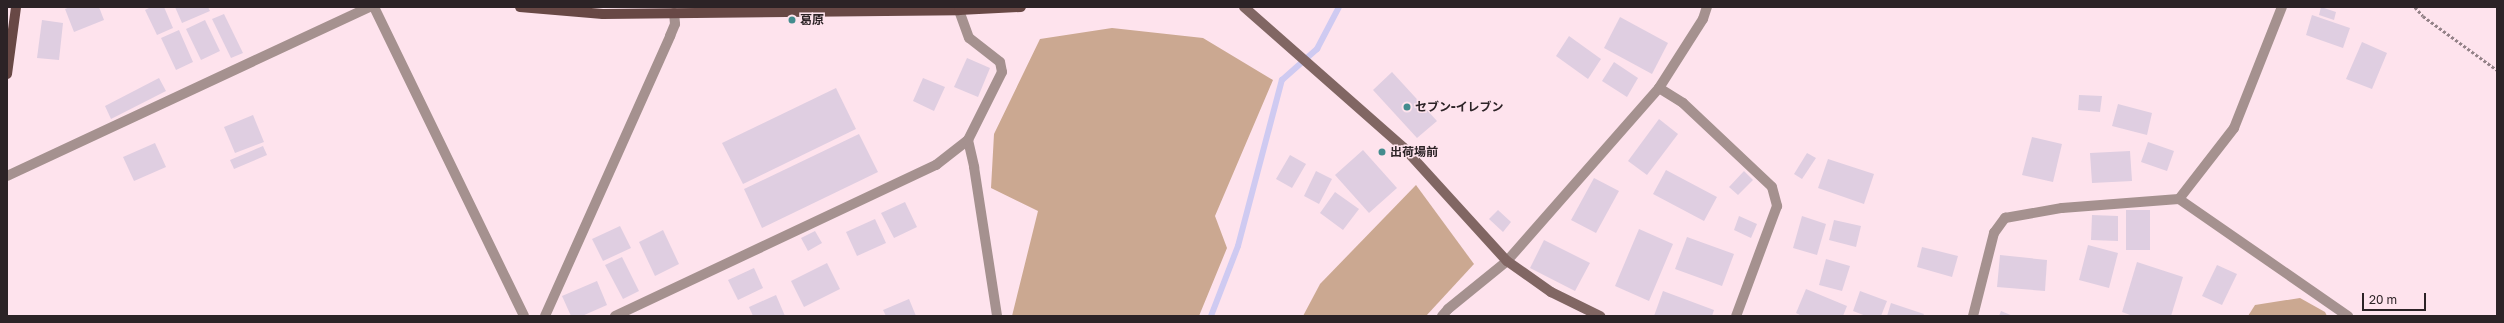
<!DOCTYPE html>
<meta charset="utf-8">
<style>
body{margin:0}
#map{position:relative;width:2504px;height:323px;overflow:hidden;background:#fee3ed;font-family:"Golos Text","Noto Sans JP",sans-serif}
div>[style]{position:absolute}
.forest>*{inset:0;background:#cba891}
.stream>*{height:6px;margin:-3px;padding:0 3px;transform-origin:3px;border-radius:3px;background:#cfcaf1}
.building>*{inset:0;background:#dfcee1}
.path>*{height:2.5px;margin-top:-1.25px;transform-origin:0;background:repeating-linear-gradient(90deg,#948288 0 3px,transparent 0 5px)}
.street>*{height:10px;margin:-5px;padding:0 5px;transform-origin:5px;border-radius:5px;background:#a5918f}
.secondary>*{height:10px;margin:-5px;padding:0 5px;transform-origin:5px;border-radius:5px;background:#816663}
.primary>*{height:10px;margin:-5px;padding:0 5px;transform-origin:5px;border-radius:5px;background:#684845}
.dots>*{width:11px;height:11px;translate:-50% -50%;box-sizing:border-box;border:2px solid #fee3ed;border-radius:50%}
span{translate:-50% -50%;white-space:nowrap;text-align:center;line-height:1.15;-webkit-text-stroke:3px #fee3ed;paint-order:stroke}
.poi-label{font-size:12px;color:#2c2326;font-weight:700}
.left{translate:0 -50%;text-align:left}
.frame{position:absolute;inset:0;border:8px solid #2c2326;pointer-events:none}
.scale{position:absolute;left:2362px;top:293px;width:64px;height:18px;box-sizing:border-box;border:2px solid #2c2326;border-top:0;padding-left:5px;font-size:12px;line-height:14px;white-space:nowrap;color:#2c2326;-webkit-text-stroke:3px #fee3ed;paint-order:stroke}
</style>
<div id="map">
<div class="forest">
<div style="clip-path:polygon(1112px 28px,1203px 38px,1273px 80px,1215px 216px,1227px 248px,1199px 316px,1012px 316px,1038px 211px,991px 188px,994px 134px,1040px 39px)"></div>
<div style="clip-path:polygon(1416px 185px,1474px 264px,1426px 316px,1303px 316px,1320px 284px)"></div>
<div style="clip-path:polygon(2300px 298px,2325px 312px,2327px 316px,2248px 316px,2255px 305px)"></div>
</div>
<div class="stream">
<div style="left:1211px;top:316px;width:75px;rotate:-68.9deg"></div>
<div style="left:1238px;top:246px;width:172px;rotate:-75.2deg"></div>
<div style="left:1282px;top:80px;width:47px;rotate:-41.5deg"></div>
<div style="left:1317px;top:49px;width:47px;rotate:-62.4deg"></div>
</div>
<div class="building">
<div style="clip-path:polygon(70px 7px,99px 7px,104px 20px,74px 32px,65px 9px)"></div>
<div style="clip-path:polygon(151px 7px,164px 7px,173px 28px,157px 35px,145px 10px)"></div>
<div style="clip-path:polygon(175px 7px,208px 7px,210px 11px,182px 23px)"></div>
<div style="clip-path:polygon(2321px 7px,2336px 12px,2334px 20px,2319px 15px)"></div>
<div style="clip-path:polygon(224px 14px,243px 53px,231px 58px,212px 19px)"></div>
<div style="clip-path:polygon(2312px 15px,2350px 28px,2343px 48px,2306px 35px)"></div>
<div style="clip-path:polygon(1620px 17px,1668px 43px,1652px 74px,1604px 48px)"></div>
<div style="clip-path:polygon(42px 20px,63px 23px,59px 60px,37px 58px)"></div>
<div style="clip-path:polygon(205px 20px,220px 51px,201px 60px,186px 29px)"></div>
<div style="clip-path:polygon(179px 30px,193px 62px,176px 70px,161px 38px)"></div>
<div style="clip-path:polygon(1569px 36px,1601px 59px,1588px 79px,1556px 56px)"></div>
<div style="clip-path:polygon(2362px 42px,2387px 53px,2372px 89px,2346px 79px)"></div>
<div style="clip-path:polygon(967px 58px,990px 68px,978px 97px,954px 87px)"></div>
<div style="clip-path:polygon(1614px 62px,1638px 78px,1627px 97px,1602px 81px)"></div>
<div style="clip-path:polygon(1392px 72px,1437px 121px,1417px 138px,1373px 90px)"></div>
<div style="clip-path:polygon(159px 78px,166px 91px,111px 119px,105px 106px)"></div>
<div style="clip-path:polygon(923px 78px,945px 87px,934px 111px,913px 101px)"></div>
<div style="clip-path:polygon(836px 88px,856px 129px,743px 184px,722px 143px)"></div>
<div style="clip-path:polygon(2079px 95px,2102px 96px,2100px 112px,2078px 110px)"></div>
<div style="clip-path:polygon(2118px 104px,2152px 113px,2147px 135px,2112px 126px)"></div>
<div style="clip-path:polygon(253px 115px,264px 142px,235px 153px,224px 127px)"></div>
<div style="clip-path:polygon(1659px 119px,1678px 134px,1647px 175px,1628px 161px)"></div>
<div style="clip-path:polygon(859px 134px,878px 172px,762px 228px,744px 189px)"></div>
<div style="clip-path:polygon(2032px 137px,2062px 144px,2053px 182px,2022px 175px)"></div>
<div style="clip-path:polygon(2148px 142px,2174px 151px,2167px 171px,2141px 162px)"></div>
<div style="clip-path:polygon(155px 143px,166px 167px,134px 181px,123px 157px)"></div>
<div style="clip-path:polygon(263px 146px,267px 155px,234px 169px,230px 160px)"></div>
<div style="clip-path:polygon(1363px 150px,1397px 188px,1369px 213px,1335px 175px)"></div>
<div style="clip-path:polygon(2130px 151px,2132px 181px,2092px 183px,2090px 153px)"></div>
<div style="clip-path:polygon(1807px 153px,1816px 158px,1802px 179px,1794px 174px)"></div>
<div style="clip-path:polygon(1290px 155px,1306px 164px,1292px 188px,1276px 179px)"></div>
<div style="clip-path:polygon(1828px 159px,1874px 174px,1864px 204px,1818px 188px)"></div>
<div style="clip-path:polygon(1666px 170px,1717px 197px,1704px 221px,1653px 194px)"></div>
<div style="clip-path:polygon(1316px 171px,1332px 179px,1319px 204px,1304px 196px)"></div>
<div style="clip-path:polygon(1744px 171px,1753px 180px,1738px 195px,1729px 187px)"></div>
<div style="clip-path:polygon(1594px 178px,1619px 191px,1596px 233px,1571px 220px)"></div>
<div style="clip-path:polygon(1335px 192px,1359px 209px,1343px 230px,1320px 213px)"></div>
<div style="clip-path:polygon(905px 202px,917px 227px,894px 238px,881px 213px)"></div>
<div style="clip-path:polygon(1498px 210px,1511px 222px,1503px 232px,1489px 219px)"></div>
<div style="clip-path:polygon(2126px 210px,2150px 210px,2150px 250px,2126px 250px)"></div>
<div style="clip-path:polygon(2092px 215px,2118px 216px,2118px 241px,2091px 240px)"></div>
<div style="clip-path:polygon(1739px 216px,1757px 224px,1751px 238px,1734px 230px)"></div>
<div style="clip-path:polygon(1802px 216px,1826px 224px,1817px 255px,1793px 248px)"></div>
<div style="clip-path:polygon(875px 219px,886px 243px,857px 256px,846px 232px)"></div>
<div style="clip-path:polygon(1834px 220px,1861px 226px,1856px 247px,1829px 240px)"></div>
<div style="clip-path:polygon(620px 226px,631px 248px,603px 261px,592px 239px)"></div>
<div style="clip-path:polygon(1639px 229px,1673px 244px,1649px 301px,1615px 286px)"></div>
<div style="clip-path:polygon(663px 230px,679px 264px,655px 276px,639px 242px)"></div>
<div style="clip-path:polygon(815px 231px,822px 243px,808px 251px,801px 238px)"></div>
<div style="clip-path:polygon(1687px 237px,1734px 254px,1722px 286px,1675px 269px)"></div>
<div style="clip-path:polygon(1544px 240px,1590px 263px,1575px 291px,1530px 268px)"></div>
<div style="clip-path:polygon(2088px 245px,2118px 253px,2109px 288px,2079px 280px)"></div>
<div style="clip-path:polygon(1922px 247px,1958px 256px,1952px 277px,1917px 267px)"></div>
<div style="clip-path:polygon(2000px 255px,2047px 260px,2045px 291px,1997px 287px)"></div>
<div style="clip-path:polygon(622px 257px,639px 291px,623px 299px,605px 265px)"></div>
<div style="clip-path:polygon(1826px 259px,1850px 266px,1842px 291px,1819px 285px)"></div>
<div style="clip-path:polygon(2137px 262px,2183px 277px,2171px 316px,2133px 316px,2122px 312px)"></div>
<div style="clip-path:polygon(827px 263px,840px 289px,804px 307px,791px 281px)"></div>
<div style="clip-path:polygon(2217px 265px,2237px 274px,2222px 305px,2202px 296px)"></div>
<div style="clip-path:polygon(754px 268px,763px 288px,738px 300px,728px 280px)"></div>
<div style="clip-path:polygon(597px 281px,607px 305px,582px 316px,571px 316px,562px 296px)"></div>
<div style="clip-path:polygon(1806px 289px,1847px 306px,1843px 316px,1802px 316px,1796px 313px)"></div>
<div style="clip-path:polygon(1663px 291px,1714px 310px,1712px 316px,1654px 316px)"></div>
<div style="clip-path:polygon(1860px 291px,1887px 301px,1881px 316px,1866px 316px,1853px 311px)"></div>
<div style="clip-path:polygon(776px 295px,785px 316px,753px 316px,749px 307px)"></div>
<div style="clip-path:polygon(909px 299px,916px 316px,886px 316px,883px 310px)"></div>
<div style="clip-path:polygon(1891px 303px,1924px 314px,1923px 316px,1887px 316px)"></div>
<div style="clip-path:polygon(2001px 311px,2013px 316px,1999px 316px)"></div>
</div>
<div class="path">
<div style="left:2415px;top:7px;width:12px;rotate:48deg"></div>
<div style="left:2423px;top:16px;width:92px;rotate:36.1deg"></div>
</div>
<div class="street">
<div style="left:374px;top:7px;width:343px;rotate:64.1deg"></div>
<div style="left:1659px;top:88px;width:28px;rotate:32deg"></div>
<div style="left:1683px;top:103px;width:122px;rotate:43.3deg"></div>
<div style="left:1772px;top:187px;width:20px;rotate:75deg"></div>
<div style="left:1777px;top:206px;width:117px;rotate:110.4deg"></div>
<div style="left:968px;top:140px;width:28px;rotate:77deg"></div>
<div style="left:974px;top:167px;width:151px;rotate:81.2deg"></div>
<div style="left:7px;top:176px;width:400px;rotate:-25deg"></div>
<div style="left:2179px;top:199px;width:90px;rotate:-52.2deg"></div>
<div style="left:2234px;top:128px;width:130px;rotate:-68.4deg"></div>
<div style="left:545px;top:316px;width:307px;rotate:-65.9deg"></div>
<div style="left:670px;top:36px;width:13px;rotate:-67deg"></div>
<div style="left:675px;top:24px;width:11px;rotate:-95deg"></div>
<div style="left:615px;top:316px;width:355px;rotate:-25.2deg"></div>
<div style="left:936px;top:165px;width:41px;rotate:-38deg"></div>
<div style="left:968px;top:140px;width:76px;rotate:-63.4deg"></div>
<div style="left:1002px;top:72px;width:10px;rotate:-101deg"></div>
<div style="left:1000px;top:62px;width:39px;rotate:-142deg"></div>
<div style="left:969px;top:38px;width:30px;rotate:-110deg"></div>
<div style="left:1442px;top:316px;width:9px;rotate:-49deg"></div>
<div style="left:1448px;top:309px;width:76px;rotate:-39.1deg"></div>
<div style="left:1507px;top:261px;width:230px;rotate:-48.7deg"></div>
<div style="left:1659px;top:88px;width:82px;rotate:-57.5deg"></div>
<div style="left:1703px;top:19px;width:13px;rotate:-72deg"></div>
<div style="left:1973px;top:316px;width:86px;rotate:-75.8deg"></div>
<div style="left:1994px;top:233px;width:19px;rotate:-54deg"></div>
<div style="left:2005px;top:218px;width:58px;rotate:-10deg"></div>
<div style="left:2062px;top:208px;width:117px;rotate:-4.4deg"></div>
<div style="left:2179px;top:199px;width:206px;rotate:34.7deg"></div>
</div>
<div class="secondary">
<div style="left:1244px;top:7px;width:213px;rotate:41.4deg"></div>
<div style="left:1404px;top:148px;width:153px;rotate:47.7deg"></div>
<div style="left:1507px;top:261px;width:54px;rotate:35.2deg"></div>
<div style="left:1551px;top:292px;width:55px;rotate:26.1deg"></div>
</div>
<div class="primary">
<div style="left:520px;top:7px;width:83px;rotate:4.8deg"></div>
<div style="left:603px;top:14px;width:356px;rotate:-0.6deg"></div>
<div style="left:959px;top:10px;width:62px;rotate:-2.8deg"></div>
<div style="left:7px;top:74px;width:68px;rotate:-82.3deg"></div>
</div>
<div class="dots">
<div style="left:792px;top:20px;background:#448c8e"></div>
<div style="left:1407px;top:107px;background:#448c8e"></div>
<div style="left:1382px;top:152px;background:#448c8e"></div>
</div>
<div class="poi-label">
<span class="left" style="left:800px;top:20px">葛原</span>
<span class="left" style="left:1415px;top:107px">セブン-イレブン</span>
<span class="left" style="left:1390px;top:152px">出荷場前</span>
</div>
<div class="frame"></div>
<div class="scale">20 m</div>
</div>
